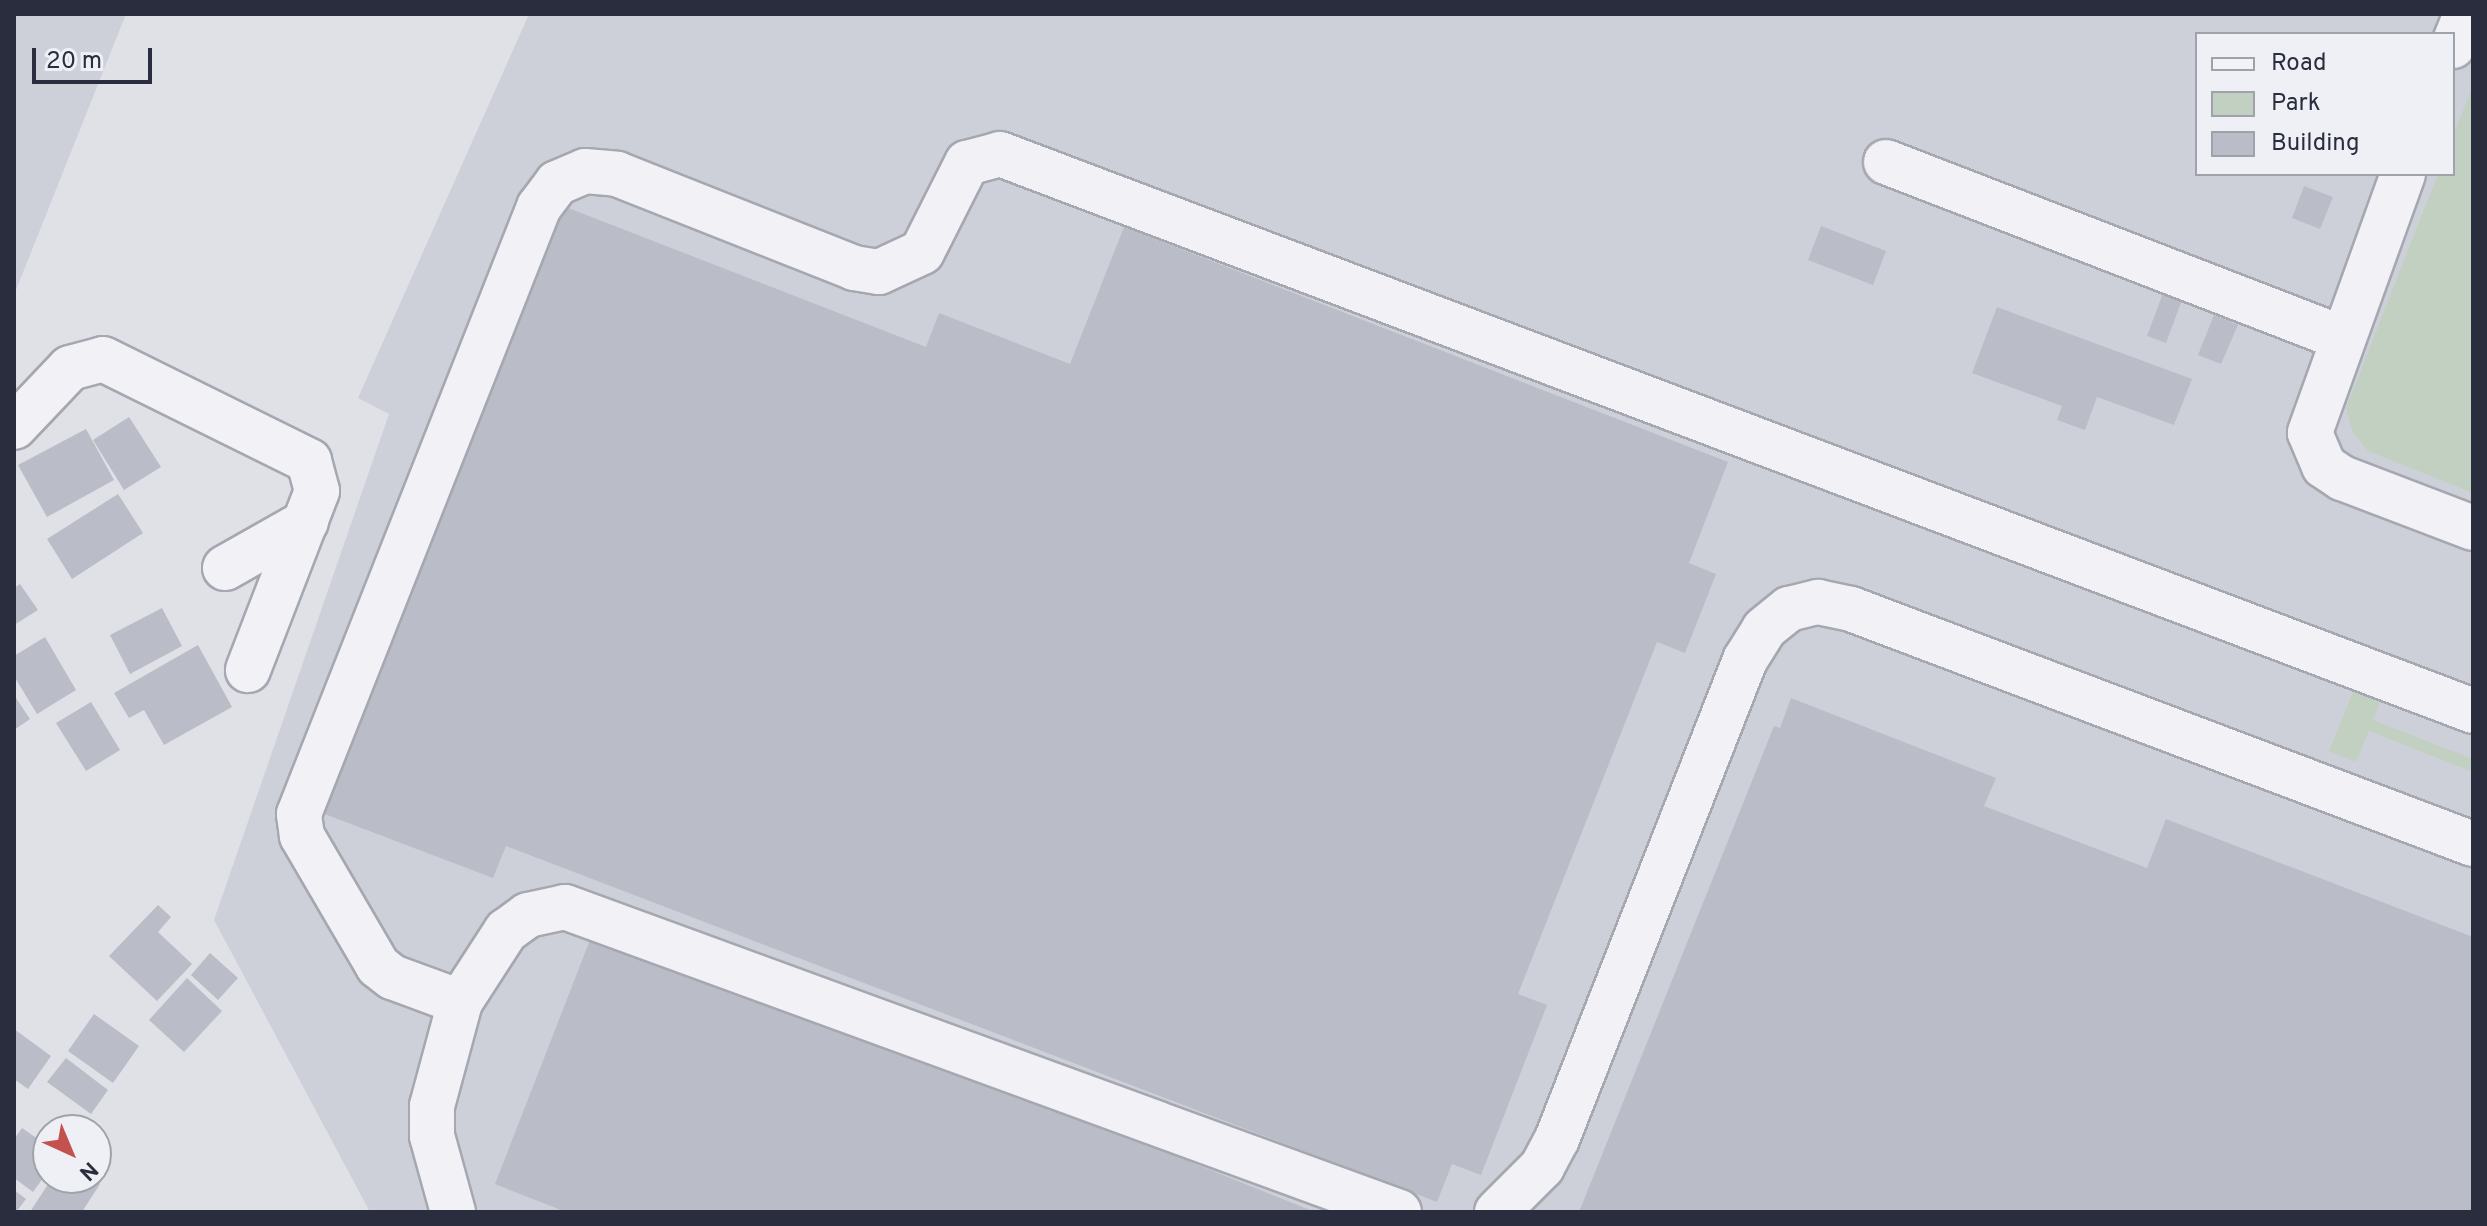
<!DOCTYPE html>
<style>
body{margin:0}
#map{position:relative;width:2487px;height:1226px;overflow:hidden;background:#dfe1e7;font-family:Overpass,sans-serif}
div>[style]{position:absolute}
.built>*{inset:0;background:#ced0d9}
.green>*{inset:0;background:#c2d0c1}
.building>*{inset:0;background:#babcc7}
.roads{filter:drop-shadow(2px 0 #a5a7b1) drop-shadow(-2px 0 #a5a7b1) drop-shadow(0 2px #a5a7b1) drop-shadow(0 -2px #a5a7b1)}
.minor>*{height:44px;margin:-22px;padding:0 22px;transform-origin:22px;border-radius:22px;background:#f2f2f6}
span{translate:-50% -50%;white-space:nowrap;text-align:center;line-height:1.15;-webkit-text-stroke:6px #eff0f5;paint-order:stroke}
.frame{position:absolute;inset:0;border:16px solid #292d3d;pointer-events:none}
.legend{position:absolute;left:2195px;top:32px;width:260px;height:144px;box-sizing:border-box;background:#eff0f5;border:2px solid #a0a2ab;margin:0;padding:10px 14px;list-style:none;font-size:24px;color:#292d3d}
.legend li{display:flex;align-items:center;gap:16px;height:40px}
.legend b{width:40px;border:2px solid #a0a2ab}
.north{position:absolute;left:32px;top:1114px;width:80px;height:80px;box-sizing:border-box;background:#eff0f5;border:2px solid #a0a2ab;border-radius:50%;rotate:136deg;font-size:22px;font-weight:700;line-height:32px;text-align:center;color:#292d3d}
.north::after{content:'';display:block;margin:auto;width:28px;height:36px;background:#c3524e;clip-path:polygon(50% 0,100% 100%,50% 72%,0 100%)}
.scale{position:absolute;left:32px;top:48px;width:120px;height:36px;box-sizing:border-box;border:4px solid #292d3d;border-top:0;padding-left:10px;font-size:24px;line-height:28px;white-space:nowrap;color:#292d3d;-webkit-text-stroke:6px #eff0f5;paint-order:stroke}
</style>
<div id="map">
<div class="built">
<div style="clip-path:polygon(14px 14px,126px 14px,14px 295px)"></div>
<div style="clip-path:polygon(evenodd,529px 14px,2473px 14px,2473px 1212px,370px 1212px,214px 920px,389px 414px,358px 398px,529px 14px,2197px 34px,2453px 34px,2453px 174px,2197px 174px,2197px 34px)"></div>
</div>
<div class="green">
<div style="clip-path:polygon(2473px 85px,2473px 493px,2368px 451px,2353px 433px,2346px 408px,2438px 174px,2453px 174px,2453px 136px)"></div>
<div style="clip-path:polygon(2359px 677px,2386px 687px,2373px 720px,2473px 759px,2473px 772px,2369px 731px,2356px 762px,2329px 751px)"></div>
</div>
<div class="building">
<div style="clip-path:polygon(2304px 186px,2333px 197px,2320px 229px,2292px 218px)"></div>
<div style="clip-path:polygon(558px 204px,926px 347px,939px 313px,1070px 364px,1124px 227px,1728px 462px,1689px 563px,1716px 574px,1685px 653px,1657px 642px,1518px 994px,1547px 1005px,1481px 1175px,1452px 1164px,1437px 1202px,506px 846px,493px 878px,322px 813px)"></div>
<div style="clip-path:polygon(1821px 226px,1886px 251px,1873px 285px,1808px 260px)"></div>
<div style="clip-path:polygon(2163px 293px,2182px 300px,2166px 343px,2147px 336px)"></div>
<div style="clip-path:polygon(1997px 307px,2192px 379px,2174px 425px,2097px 397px,2085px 430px,2057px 420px,2062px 406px,1972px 373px)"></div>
<div style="clip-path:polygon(2214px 315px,2238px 325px,2221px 364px,2198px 355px)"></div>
<div style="clip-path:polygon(129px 417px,161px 467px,124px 490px,93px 440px)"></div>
<div style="clip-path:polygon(86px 429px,114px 480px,47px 517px,18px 465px)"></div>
<div style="clip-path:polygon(118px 494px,143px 533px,72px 579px,47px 539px)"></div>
<div style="clip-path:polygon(20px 584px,38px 610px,14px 625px,14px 588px)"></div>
<div style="clip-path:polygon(162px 608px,182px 646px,130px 674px,110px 635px)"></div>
<div style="clip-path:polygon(45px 637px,76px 690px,37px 714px,14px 676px,14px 656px)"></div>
<div style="clip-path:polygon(198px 645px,232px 707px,164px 745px,144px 710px,129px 718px,114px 693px)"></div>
<div style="clip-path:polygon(14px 695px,30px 719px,14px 730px)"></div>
<div style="clip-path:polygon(1791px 698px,1996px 778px,1984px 806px,2147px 868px,2166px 819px,2473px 937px,2473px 1212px,1579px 1212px,1774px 726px,1780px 728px)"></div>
<div style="clip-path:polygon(91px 702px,120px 750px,86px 771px,56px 723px)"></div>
<div style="clip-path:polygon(158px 905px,171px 917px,158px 932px,192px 964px,157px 1001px,109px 956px)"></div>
<div style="clip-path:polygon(590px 940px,1039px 1101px,1315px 1212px,566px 1212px,495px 1184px)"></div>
<div style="clip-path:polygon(210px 953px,238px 978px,218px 1000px,191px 975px)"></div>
<div style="clip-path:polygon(187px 978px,222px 1011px,184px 1052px,149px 1020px)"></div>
<div style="clip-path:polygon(94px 1014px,139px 1046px,113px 1083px,68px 1051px)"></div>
<div style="clip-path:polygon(14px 1029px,51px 1056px,28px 1089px,14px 1079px)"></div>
<div style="clip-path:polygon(66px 1058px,108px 1090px,91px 1114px,47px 1082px)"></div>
<div style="clip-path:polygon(22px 1128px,48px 1146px,48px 1171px,33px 1192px,14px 1178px,14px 1139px)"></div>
<div style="clip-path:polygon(52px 1178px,91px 1178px,100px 1184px,82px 1212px,30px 1212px)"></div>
<div style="clip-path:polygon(14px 1190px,26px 1199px,16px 1212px,14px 1212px)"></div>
</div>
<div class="roads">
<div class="minor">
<div style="left:2453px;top:46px;width:35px;rotate:-68deg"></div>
<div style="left:1886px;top:162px;width:487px;rotate:21.1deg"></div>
<div style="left:2403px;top:174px;width:275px;rotate:109.8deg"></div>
<div style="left:2310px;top:433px;width:36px;rotate:67deg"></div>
<div style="left:2324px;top:466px;width:22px;rotate:34deg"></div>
<div style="left:2342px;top:478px;width:140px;rotate:20.9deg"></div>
<div style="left:14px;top:427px;width:81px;rotate:-46.5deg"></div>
<div style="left:70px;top:368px;width:34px;rotate:-15deg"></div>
<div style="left:103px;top:359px;width:230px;rotate:26.3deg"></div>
<div style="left:309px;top:461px;width:31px;rotate:75deg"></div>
<div style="left:317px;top:491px;width:192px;rotate:111.1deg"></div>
<div style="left:225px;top:568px;width:93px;rotate:-29.6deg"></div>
<div style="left:460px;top:1002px;width:72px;rotate:-159.8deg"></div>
<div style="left:392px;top:977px;width:18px;rotate:-142deg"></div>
<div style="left:378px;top:966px;width:151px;rotate:-120.3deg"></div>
<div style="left:302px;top:836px;width:22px;rotate:-98deg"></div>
<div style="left:299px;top:814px;width:653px;rotate:-68.43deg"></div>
<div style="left:539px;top:207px;width:30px;rotate:-53deg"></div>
<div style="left:557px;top:183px;width:30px;rotate:-23deg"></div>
<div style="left:585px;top:171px;width:32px;rotate:5deg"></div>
<div style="left:617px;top:174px;width:255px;rotate:21.6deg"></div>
<div style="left:854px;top:268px;width:25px;rotate:9deg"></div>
<div style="left:879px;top:272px;width:47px;rotate:-24.9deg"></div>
<div style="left:922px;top:252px;width:100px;rotate:-63.2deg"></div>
<div style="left:967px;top:163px;width:34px;rotate:-15deg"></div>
<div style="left:1000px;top:154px;width:1575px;rotate:20.71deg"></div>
<div style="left:453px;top:1212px;width:79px;rotate:-105.4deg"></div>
<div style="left:432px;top:1136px;width:30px;rotate:-90deg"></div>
<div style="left:432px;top:1106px;width:108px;rotate:-74.9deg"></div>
<div style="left:460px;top:1002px;width:85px;rotate:-57.1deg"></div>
<div style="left:506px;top:931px;width:27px;rotate:-36deg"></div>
<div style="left:528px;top:915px;width:38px;rotate:-12deg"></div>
<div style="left:565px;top:907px;width:888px;rotate:20.09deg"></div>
<div style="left:1497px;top:1212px;width:64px;rotate:-45deg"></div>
<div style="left:1542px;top:1167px;width:32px;rotate:-62deg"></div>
<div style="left:1557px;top:1139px;width:515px;rotate:-68.57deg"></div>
<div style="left:1745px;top:660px;width:36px;rotate:-58deg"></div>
<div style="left:1764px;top:629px;width:32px;rotate:-39deg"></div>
<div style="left:1789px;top:609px;width:30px;rotate:-14deg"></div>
<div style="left:1818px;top:602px;width:34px;rotate:12deg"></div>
<div style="left:1851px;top:609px;width:665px;rotate:20.7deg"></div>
</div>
</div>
<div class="frame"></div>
<ul class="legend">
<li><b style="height:10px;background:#f2f2f6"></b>Road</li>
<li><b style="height:22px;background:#c2d0c1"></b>Park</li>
<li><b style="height:22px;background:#babcc7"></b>Building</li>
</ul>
<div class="north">N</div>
<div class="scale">20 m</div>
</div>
